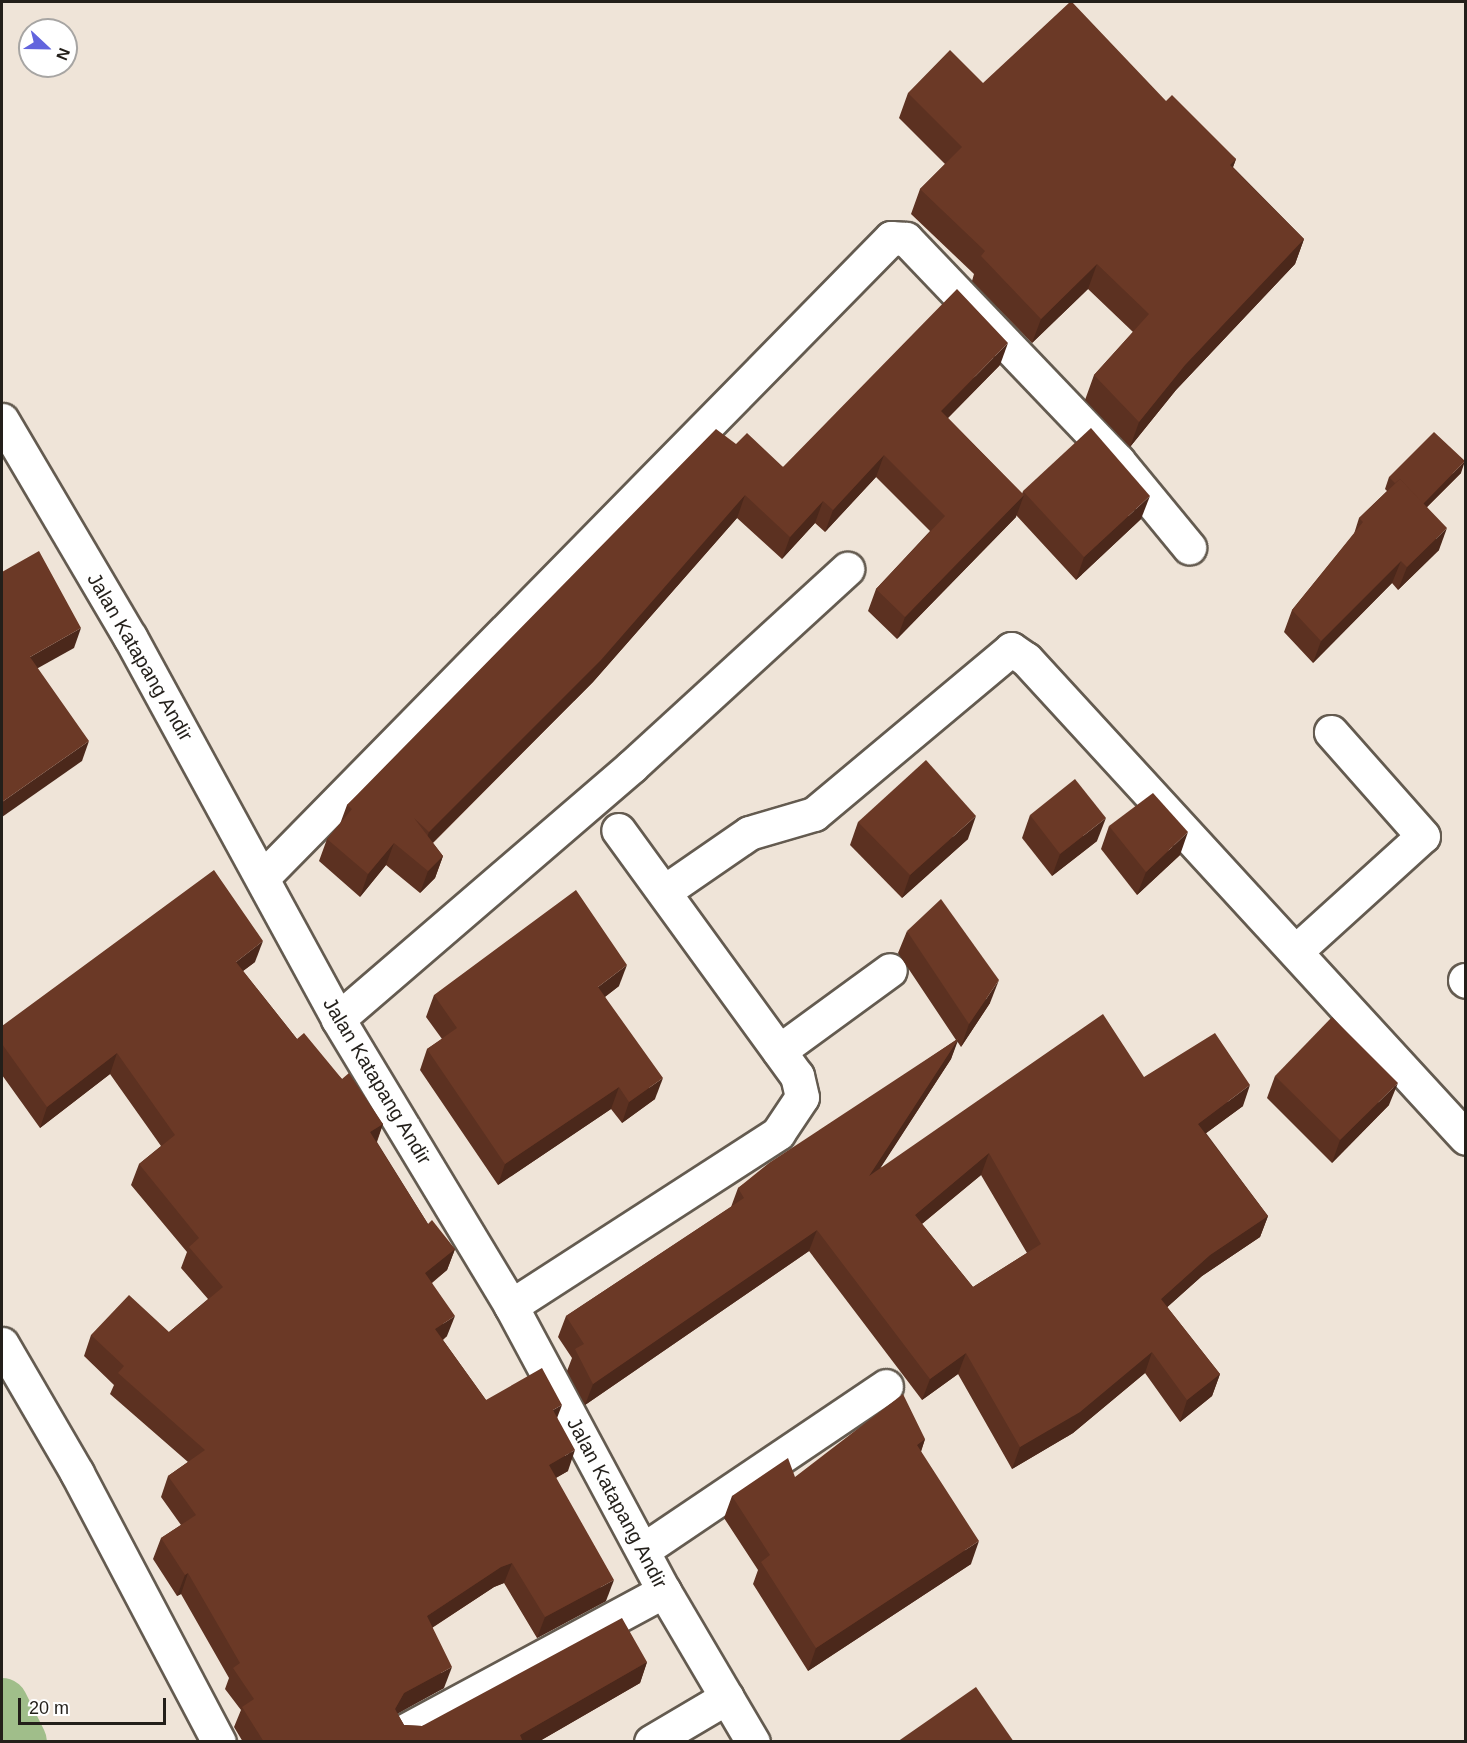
<!DOCTYPE html>
<style>
body{margin:0}
#map{position:relative;width:1467px;height:1743px;overflow:hidden;background:#efe4d8;font-family:Arial,sans-serif}
div>[style]{position:absolute}
.canal>*{height:52px;margin:-26px;padding:0 26px;transform-origin:26px;border-radius:26px;background:#a0be8a}
.roads{filter:drop-shadow(2px 0 #645b50) drop-shadow(-2px 0 #645b50) drop-shadow(0 2px #645b50) drop-shadow(0 -2px #645b50)}
.minor>*{height:33px;margin:-16.5px;padding:0 16.5px;transform-origin:16.5px;border-radius:16.5px;background:#fff}
.tertiary>*{height:33px;margin:-16.5px;padding:0 16.5px;transform-origin:16.5px;border-radius:16.5px;background:#fff}
.wall>*{inset:0;background:#5c3121}
.shaded-wall>*{inset:0;background:#4b281b}
.building>*{inset:0;background:#6b3926}
span{translate:-50% -50%;white-space:nowrap;text-align:center;line-height:1.15;-webkit-text-stroke:6px #fff;paint-order:stroke}
.street-label{font-size:20px;color:#231f1a}
.frame{position:absolute;inset:0;border:3px solid #231f1a;pointer-events:none}
.north{position:absolute;left:18px;top:18px;width:60px;height:60px;box-sizing:border-box;background:#fff;border:2px solid #a7a5a3;border-radius:50%;rotate:112deg;font-size:16px;font-weight:700;line-height:24px;text-align:center;color:#231f1a}
.north::after{content:'';display:block;margin:auto;width:21px;height:27px;background:#6264dd;clip-path:polygon(50% 0,100% 100%,50% 72%,0 100%)}
.scale{position:absolute;left:18px;top:1698px;width:148px;height:27px;box-sizing:border-box;border:3px solid #231f1a;border-top:0;padding-left:8px;font-size:18px;line-height:21px;white-space:nowrap;color:#231f1a;-webkit-text-stroke:4px #fff;paint-order:stroke}
</style>
<div id="map">
<div class="canal">
<div style="left:2px;top:1704px;width:42px;rotate:63.4deg"></div>
</div>
<div class="roads">
<div class="minor">
<div style="left:263px;top:877px;width:896px;rotate:-45.5deg"></div>
<div style="left:891px;top:238px;width:15px;rotate:4deg"></div>
<div style="left:906px;top:239px;width:307px;rotate:46.3deg"></div>
<div style="left:1118px;top:461px;width:112px;rotate:50.5deg"></div>
<div style="left:665px;top:891px;width:102px;rotate:-34.6deg"></div>
<div style="left:749px;top:833px;width:68px;rotate:-16.3deg"></div>
<div style="left:814px;top:814px;width:257px;rotate:-39.9deg"></div>
<div style="left:1011px;top:649px;width:18px;rotate:34deg"></div>
<div style="left:1026px;top:659px;width:650px;rotate:47.43deg"></div>
<div style="left:1296px;top:951px;width:171px;rotate:-42.2deg"></div>
<div style="left:1423px;top:836px;width:139px;rotate:-131.5deg"></div>
<div style="left:1465px;top:980px;width:1px;rotate:45deg"></div>
<div style="left:338px;top:1019px;width:388px;rotate:-40.7deg"></div>
<div style="left:632px;top:766px;width:292px;rotate:-42.5deg"></div>
<div style="left:779px;top:1051px;width:137px;rotate:-36.1deg"></div>
<div style="left:511px;top:1306px;width:318px;rotate:-32.9deg"></div>
<div style="left:778px;top:1133px;width:43px;rotate:-56.3deg"></div>
<div style="left:802px;top:1097px;width:22px;rotate:-103deg"></div>
<div style="left:797px;top:1076px;width:304px;rotate:-126deg"></div>
<div style="left:2px;top:1344px;width:149px;rotate:59.8deg"></div>
<div style="left:77px;top:1473px;width:304px;rotate:62.2deg"></div>
<div style="left:643px;top:1550px;width:293px;rotate:-34deg"></div>
<div style="left:406px;top:1730px;width:293px;rotate:-28.3deg"></div>
<div style="left:651px;top:1742px;width:88px;rotate:-30.6deg"></div>
</div>
<div class="tertiary">
<div style="left:2px;top:420px;width:252px;rotate:59.5deg"></div>
<div style="left:130px;top:637px;width:435px;rotate:61.4deg"></div>
<div style="left:338px;top:1019px;width:335px;rotate:58.9deg"></div>
<div style="left:511px;top:1306px;width:323px;rotate:61.8deg"></div>
<div style="left:664px;top:1591px;width:175px;rotate:59.5deg"></div>
</div>
</div>
<div class="wall">
<div style="clip-path:polygon(983px 83px,1166px 101px,1236px 159px,1233px 167px,1304px 239px,1295px 264px,1176px 390px,1130px 447px,1085px 400px,1094px 375px,1133px 332px,1088px 289px,1032px 343px,972px 281px,974px 274px,911px 214px,920px 189px,945px 164px,899px 118px,908px 93px)"></div>
<div style="clip-path:polygon(1000px 365px,948px 418px,1022px 494px,1023px 491px,1141px 519px,1076px 580px,1016px 515px,1016px 517px,897px 639px,868px 611px,876px 589px,930px 531px,876px 477px,825px 532px,815px 523px,782px 559px,737px 518px,593px 682px,433px 843px,443px 856px,435px 878px,420px 893px,386px 865px,360px 897px,319px 861px,327px 839px,340px 824px,347px 805px,736px 444px,783px 467px)"></div>
<div style="clip-path:polygon(1461px 473px,1427px 507px,1439px 550px,1398px 590px,1392px 583px,1313px 663px,1284px 632px,1292px 610px,1354px 534px,1359px 518px,1387px 491px,1385px 489px,1389px 477px)"></div>
<div style="clip-path:polygon(1030px 815px,1097px 841px,1052px 876px,1022px 838px)"></div>
<div style="clip-path:polygon(858px 822px,968px 839px,902px 898px,850px 845px)"></div>
<div style="clip-path:polygon(1109px 826px,1180px 855px,1137px 895px,1101px 849px)"></div>
<div style="clip-path:polygon(evenodd,907px 931px,990px 1003px,961px 1047px,957px 1041px,951px 1059px,880px 1168px,1144px 1077px,1243px 1106px,1206px 1133px,1268px 1216px,1260px 1237px,1202px 1276px,1167px 1307px,1220px 1374px,1212px 1396px,1180px 1422px,1145px 1373px,1073px 1433px,1012px 1469px,958px 1374px,922px 1400px,809px 1251px,585px 1405px,567px 1371px,572px 1358px,558px 1337px,566px 1316px,731px 1207px,738px 1188px,956px 1040px,898px 953px,907px 931px,981px 1175px,1027px 1253px,973px 1287px,922px 1224px,981px 1175px)"></div>
<div style="clip-path:polygon(255px 962px,243px 971px,297px 1039px,342px 1079px,383px 1124px,377px 1142px,428px 1224px,455px 1249px,447px 1270px,432px 1283px,447px 1336px,443px 1340px,486px 1400px,557px 1417px,568px 1471px,556px 1478px,606px 1601px,537px 1638px,504px 1583px,494px 1587px,432px 1628px,444px 1688px,397px 1713px,404px 1725px,422px 1726px,647px 1662px,640px 1683px,538px 1742px,243px 1742px,234px 1727px,241px 1710px,225px 1689px,229px 1678px,181px 1594px,177px 1596px,153px 1559px,161px 1538px,181px 1525px,161px 1497px,168px 1476px,188px 1462px,110px 1394px,114px 1385px,84px 1356px,91px 1335px,169px 1332px,208px 1299px,181px 1268px,187px 1252px,131px 1185px,139px 1164px,161px 1146px,110px 1074px,40px 1128px,2px 1075px,2px 1026px)"></div>
<div style="clip-path:polygon(619px 986px,605px 997px,655px 1099px,622px 1123px,611px 1109px,498px 1185px,420px 1070px,427px 1049px,442px 1039px,426px 1017px,434px 995px)"></div>
<div style="clip-path:polygon(1275px 1076px,1389px 1105px,1332px 1163px,1267px 1098px)"></div>
<div style="clip-path:polygon(925px 1439px,921px 1452px,971px 1564px,808px 1671px,753px 1584px,758px 1570px,724px 1518px,732px 1496px)"></div>
</div>
<div class="shaded-wall">
<div style="clip-path:polygon(1236px 159px,1227px 183px,1230px 165px)"></div>
<div style="clip-path:polygon(1304px 239px,1295px 264px,1176px 390px,1130px 447px,1139px 422px,1185px 365px)"></div>
<div style="clip-path:polygon(1097px 264px,1088px 289px,1032px 343px,1041px 319px)"></div>
<div style="clip-path:polygon(1008px 343px,1000px 365px,933px 433px,941px 411px)"></div>
<div style="clip-path:polygon(884px 455px,876px 477px,825px 532px,833px 510px)"></div>
<div style="clip-path:polygon(1465px 461px,1461px 473px,1415px 519px,1420px 507px)"></div>
<div style="clip-path:polygon(745px 495px,737px 518px,593px 682px,421px 854px,429px 832px)"></div>
<div style="clip-path:polygon(1024px 495px,1016px 517px,897px 639px,905px 617px)"></div>
<div style="clip-path:polygon(1150px 496px,1141px 519px,1076px 580px,1084px 557px)"></div>
<div style="clip-path:polygon(823px 501px,815px 523px,782px 559px,790px 537px)"></div>
<div style="clip-path:polygon(1447px 528px,1439px 550px,1398px 590px,1407px 567px)"></div>
<div style="clip-path:polygon(1401px 561px,1392px 583px,1313px 663px,1321px 641px)"></div>
<div style="clip-path:polygon(81px 628px,74px 648px,22px 677px,30px 657px)"></div>
<div style="clip-path:polygon(89px 741px,82px 761px,2px 817px,2px 802px)"></div>
<div style="clip-path:polygon(976px 816px,968px 839px,902px 898px,910px 875px)"></div>
<div style="clip-path:polygon(1106px 818px,1097px 841px,1052px 876px,1060px 854px)"></div>
<div style="clip-path:polygon(1188px 832px,1180px 855px,1137px 895px,1146px 872px)"></div>
<div style="clip-path:polygon(394px 843px,386px 865px,360px 897px,368px 874px)"></div>
<div style="clip-path:polygon(443px 856px,435px 878px,420px 893px,428px 871px)"></div>
<div style="clip-path:polygon(263px 941px,255px 962px,228px 982px,236px 962px)"></div>
<div style="clip-path:polygon(627px 965px,619px 986px,590px 1008px,598px 987px)"></div>
<div style="clip-path:polygon(999px 980px,990px 1003px,961px 1047px,969px 1024px)"></div>
<div style="clip-path:polygon(959px 1038px,951px 1059px,861px 1198px,869px 1176px)"></div>
<div style="clip-path:polygon(117px 1053px,110px 1074px,40px 1128px,47px 1107px)"></div>
<div style="clip-path:polygon(663px 1078px,655px 1099px,622px 1123px,629px 1102px)"></div>
<div style="clip-path:polygon(1398px 1083px,1389px 1105px,1332px 1163px,1340px 1140px)"></div>
<div style="clip-path:polygon(1250px 1085px,1243px 1106px,1190px 1145px,1198px 1124px)"></div>
<div style="clip-path:polygon(619px 1087px,611px 1109px,498px 1185px,505px 1164px)"></div>
<div style="clip-path:polygon(383px 1124px,375px 1145px,370px 1132px)"></div>
<div style="clip-path:polygon(989px 1153px,981px 1175px,907px 1236px,915px 1215px)"></div>
<div style="clip-path:polygon(1268px 1216px,1260px 1237px,1202px 1276px,1153px 1320px,1161px 1299px,1210px 1255px)"></div>
<div style="clip-path:polygon(817px 1230px,809px 1251px,585px 1405px,593px 1384px)"></div>
<div style="clip-path:polygon(455px 1249px,447px 1270px,417px 1294px,425px 1273px)"></div>
<div style="clip-path:polygon(455px 1316px,447px 1336px,428px 1350px,435px 1329px)"></div>
<div style="clip-path:polygon(1152px 1352px,1145px 1373px,1073px 1433px,1012px 1469px,1020px 1447px)"></div>
<div style="clip-path:polygon(966px 1353px,958px 1374px,922px 1400px,930px 1379px)"></div>
<div style="clip-path:polygon(1220px 1374px,1212px 1396px,1180px 1422px,1187px 1400px)"></div>
<div style="clip-path:polygon(562px 1405px,554px 1426px,553px 1410px)"></div>
<div style="clip-path:polygon(925px 1439px,917px 1462px,917px 1445px)"></div>
<div style="clip-path:polygon(575px 1450px,568px 1471px,541px 1486px,549px 1465px)"></div>
<div style="clip-path:polygon(979px 1541px,971px 1564px,808px 1671px,816px 1648px)"></div>
<div style="clip-path:polygon(512px 1563px,504px 1583px,494px 1587px,419px 1636px,427px 1616px,501px 1567px)"></div>
<div style="clip-path:polygon(188px 1573px,181px 1594px,177px 1596px,185px 1575px)"></div>
<div style="clip-path:polygon(614px 1580px,606px 1601px,537px 1638px,545px 1617px)"></div>
<div style="clip-path:polygon(647px 1662px,640px 1683px,538px 1742px,518px 1742px,520px 1735px)"></div>
<div style="clip-path:polygon(452px 1667px,444px 1688px,397px 1714px,395px 1709px,404px 1693px)"></div>
</div>
<div class="building">
<div style="clip-path:polygon(1070px 2px,1072px 2px,1166px 101px,1172px 95px,1236px 159px,1230px 165px,1304px 239px,1185px 365px,1139px 422px,1094px 375px,1149px 314px,1097px 264px,1041px 319px,981px 256px,985px 251px,920px 189px,962px 147px,908px 93px,950px 50px,983px 83px)"></div>
<div style="clip-path:polygon(957px 289px,1008px 343px,941px 411px,1024px 495px,905px 617px,876px 589px,945px 516px,884px 455px,833px 510px,823px 501px,790px 537px,745px 495px,601px 660px,429px 832px,414px 818px,443px 856px,428px 871px,394px 843px,368px 874px,327px 839px,352px 809px,347px 805px,716px 429px,736px 444px,747px 433px,783px 467px)"></div>
<div style="clip-path:polygon(1091px 428px,1150px 496px,1084px 557px,1023px 491px)"></div>
<div style="clip-path:polygon(1434px 432px,1465px 461px,1423px 504px,1400px 479px,1395px 483px,1389px 477px)"></div>
<div style="clip-path:polygon(1400px 479px,1447px 528px,1407px 567px,1401px 561px,1321px 641px,1292px 610px,1363px 522px,1359px 518px)"></div>
<div style="clip-path:polygon(39px 551px,81px 628px,30px 657px,89px 741px,2px 802px,2px 572px)"></div>
<div style="clip-path:polygon(926px 760px,976px 816px,910px 875px,858px 822px)"></div>
<div style="clip-path:polygon(1075px 779px,1106px 818px,1060px 854px,1030px 815px)"></div>
<div style="clip-path:polygon(1153px 793px,1188px 832px,1146px 872px,1109px 826px)"></div>
<div style="clip-path:polygon(214px 870px,263px 941px,236px 962px,297px 1039px,304px 1033px,342px 1079px,349px 1073px,383px 1124px,370px 1132px,428px 1224px,432px 1220px,455px 1249px,425px 1273px,455px 1316px,435px 1329px,486px 1400px,542px 1368px,562px 1405px,553px 1410px,575px 1450px,549px 1465px,614px 1580px,545px 1617px,512px 1563px,501px 1567px,427px 1616px,452px 1667px,404px 1693px,395px 1709px,404px 1725px,422px 1726px,622px 1618px,647px 1662px,520px 1735px,523px 1742px,264px 1742px,242px 1707px,254px 1699px,233px 1668px,240px 1663px,188px 1573px,185px 1575px,161px 1538px,196px 1515px,168px 1476px,205px 1450px,118px 1373px,124px 1366px,91px 1335px,129px 1295px,169px 1332px,223px 1287px,189px 1247px,199px 1238px,139px 1164px,175px 1135px,117px 1053px,47px 1107px,2px 1044px,2px 1026px)"></div>
<div style="clip-path:polygon(576px 890px,627px 965px,598px 987px,663px 1078px,629px 1102px,619px 1087px,505px 1164px,427px 1049px,457px 1028px,434px 995px)"></div>
<div style="clip-path:polygon(941px 899px,999px 980px,969px 1024px,907px 931px)"></div>
<div style="clip-path:polygon(evenodd,1103px 1014px,1144px 1077px,1215px 1033px,1250px 1085px,1198px 1124px,1268px 1216px,1210px 1255px,1161px 1299px,1220px 1374px,1187px 1400px,1152px 1352px,1080px 1412px,1020px 1447px,966px 1353px,930px 1379px,817px 1230px,593px 1384px,575px 1349px,584px 1344px,566px 1316px,744px 1198px,738px 1188px,769px 1163px,959px 1038px,869px 1176px,1103px 1014px,989px 1153px,1041px 1244px,973px 1287px,915px 1215px,989px 1153px)"></div>
<div style="clip-path:polygon(1332px 1017px,1398px 1083px,1340px 1140px,1275px 1076px)"></div>
<div style="clip-path:polygon(903px 1394px,925px 1439px,917px 1445px,979px 1541px,816px 1648px,761px 1562px,770px 1555px,732px 1496px,788px 1458px,795px 1477px)"></div>
<div style="clip-path:polygon(976px 1687px,1014px 1742px,897px 1742px)"></div>
</div>
<div class="street-label">
<span style="left:140px;top:657px;rotate:60deg">Jalan Katapang Andir</span>
<span style="left:377px;top:1081px;rotate:59deg">Jalan Katapang Andir</span>
<span style="left:617px;top:1503px;rotate:62deg">Jalan Katapang Andir</span>
</div>
<div class="frame"></div>
<div class="north">N</div>
<div class="scale">20 m</div>
</div>
